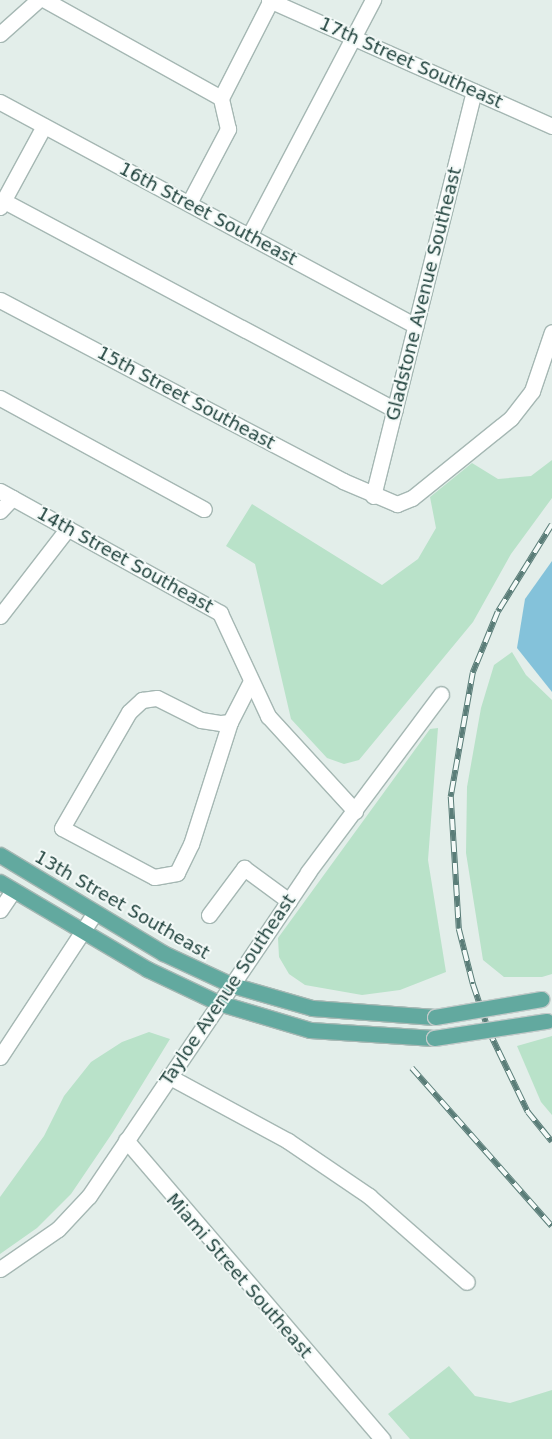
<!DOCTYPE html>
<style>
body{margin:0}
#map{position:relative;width:552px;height:1439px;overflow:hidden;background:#e3eeea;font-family:"DejaVu Sans",sans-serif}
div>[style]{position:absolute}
.green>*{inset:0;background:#b9e2c9}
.water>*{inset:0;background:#84c2da}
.roads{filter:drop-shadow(1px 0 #a5b7b3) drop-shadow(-1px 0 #a5b7b3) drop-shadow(0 1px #a5b7b3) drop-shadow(0 -1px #a5b7b3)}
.minor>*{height:15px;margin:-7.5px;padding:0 7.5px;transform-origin:7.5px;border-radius:7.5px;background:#fff}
.major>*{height:15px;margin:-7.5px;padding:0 7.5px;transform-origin:7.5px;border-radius:7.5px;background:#62a99f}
.rail>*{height:5.5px;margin-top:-2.75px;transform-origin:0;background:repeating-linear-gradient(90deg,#f4faf8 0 11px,#5a7d78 0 22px);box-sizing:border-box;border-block:1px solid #5a7d78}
.bridges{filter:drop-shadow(1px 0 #c1cac9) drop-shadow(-1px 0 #c1cac9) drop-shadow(0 1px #c1cac9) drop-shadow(0 -1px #c1cac9)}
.major-bridge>*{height:15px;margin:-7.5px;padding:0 7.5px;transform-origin:7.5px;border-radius:7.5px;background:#62a99f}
span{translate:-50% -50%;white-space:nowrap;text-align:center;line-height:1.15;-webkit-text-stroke:4px #f4faf8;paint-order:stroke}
.street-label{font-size:18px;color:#20423d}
</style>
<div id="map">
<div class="green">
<div style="clip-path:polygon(552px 460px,552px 498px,511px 554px,473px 622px,359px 760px,344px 764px,327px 758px,291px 719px,255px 564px,226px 546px,252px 504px,382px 585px,418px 559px,436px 528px,430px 497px,472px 463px,498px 479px,531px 476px)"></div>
<div style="clip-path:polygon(512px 652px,526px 675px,552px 700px,552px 974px,542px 977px,504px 977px,483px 960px,466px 853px,467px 787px,481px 708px,494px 665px)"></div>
<div style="clip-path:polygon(438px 728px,428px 860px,446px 972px,400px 990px,362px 995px,305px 985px,289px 974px,279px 957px,278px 938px,430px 729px)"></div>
<div style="clip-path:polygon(149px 1032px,170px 1039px,113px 1132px,71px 1194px,37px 1228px,0 1254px,0 1197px,44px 1136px,64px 1096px,91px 1062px,122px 1042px)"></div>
<div style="clip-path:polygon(552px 1036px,552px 1115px,541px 1102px,517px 1046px)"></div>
<div style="clip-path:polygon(449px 1366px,475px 1396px,510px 1403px,552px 1390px,552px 1439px,410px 1439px,388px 1414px)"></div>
</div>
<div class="water">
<div style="clip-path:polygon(552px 561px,552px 692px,517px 648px,525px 599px)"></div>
</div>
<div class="roads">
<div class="minor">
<div style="left:45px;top:0;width:201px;rotate:29.1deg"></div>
<div style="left:221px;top:98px;width:110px;rotate:-63deg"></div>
<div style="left:269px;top:0;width:310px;rotate:24deg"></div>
<div style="left:0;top:34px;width:51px;rotate:-41.8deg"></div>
<div style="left:0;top:102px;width:472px;rotate:28.3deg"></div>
<div style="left:4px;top:201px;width:443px;rotate:28.1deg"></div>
<div style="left:189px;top:203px;width:84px;rotate:-62.2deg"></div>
<div style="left:228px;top:129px;width:32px;rotate:-103deg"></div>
<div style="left:0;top:207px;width:92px;rotate:-61.5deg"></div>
<div style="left:249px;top:236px;width:267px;rotate:-62.3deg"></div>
<div style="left:0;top:300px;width:388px;rotate:27.8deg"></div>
<div style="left:343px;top:481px;width:59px;rotate:23.1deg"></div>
<div style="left:397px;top:504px;width:16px;rotate:-22deg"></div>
<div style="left:412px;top:498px;width:127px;rotate:-38.9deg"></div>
<div style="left:511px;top:418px;width:34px;rotate:-52deg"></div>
<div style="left:532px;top:391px;width:62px;rotate:-71.3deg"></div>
<div style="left:0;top:398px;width:232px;rotate:28.6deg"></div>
<div style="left:0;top:491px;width:252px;rotate:29deg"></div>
<div style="left:220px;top:613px;width:114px;rotate:65deg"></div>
<div style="left:268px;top:716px;width:129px;rotate:47.5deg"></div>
<div style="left:373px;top:496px;width:417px;rotate:-76deg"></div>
<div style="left:0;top:511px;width:18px;rotate:-47deg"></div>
<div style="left:0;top:616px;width:111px;rotate:-52.3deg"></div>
<div style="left:230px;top:722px;width:128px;rotate:107.7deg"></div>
<div style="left:191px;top:844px;width:32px;rotate:116deg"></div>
<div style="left:177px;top:873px;width:23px;rotate:170deg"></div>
<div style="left:154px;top:877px;width:104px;rotate:-152deg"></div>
<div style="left:62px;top:828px;width:134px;rotate:-60deg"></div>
<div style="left:129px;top:712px;width:18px;rotate:-43deg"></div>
<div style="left:142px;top:700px;width:15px;rotate:-8deg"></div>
<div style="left:157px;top:698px;width:49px;rotate:26.6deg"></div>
<div style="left:201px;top:720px;width:20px;rotate:9deg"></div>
<div style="left:221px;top:723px;width:9px;rotate:-6deg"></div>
<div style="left:230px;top:722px;width:46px;rotate:-62.9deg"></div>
<div style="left:0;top:910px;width:23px;rotate:-56deg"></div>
<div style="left:209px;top:915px;width:59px;rotate:-53.3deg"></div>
<div style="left:244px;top:868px;width:56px;rotate:36.3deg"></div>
<div style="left:0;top:1057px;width:171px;rotate:-56.7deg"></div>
<div style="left:168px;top:1076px;width:136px;rotate:28.4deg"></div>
<div style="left:288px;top:1141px;width:98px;rotate:34.2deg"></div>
<div style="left:369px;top:1196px;width:130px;rotate:41.3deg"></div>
<div style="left:126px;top:1140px;width:394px;rotate:49.4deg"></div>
<div style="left:0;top:1269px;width:70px;rotate:-34.6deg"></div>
<div style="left:58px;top:1229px;width:45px;rotate:-46.8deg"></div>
<div style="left:89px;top:1196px;width:391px;rotate:-55.9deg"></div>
<div style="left:308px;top:872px;width:222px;rotate:-53.2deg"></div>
</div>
<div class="major">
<div style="left:0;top:855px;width:190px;rotate:31deg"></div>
<div style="left:163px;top:953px;width:76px;rotate:24.9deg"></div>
<div style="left:232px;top:985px;width:83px;rotate:16deg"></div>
<div style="left:312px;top:1008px;width:123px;rotate:4.2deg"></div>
<div style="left:0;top:882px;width:171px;rotate:30.6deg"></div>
<div style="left:147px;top:969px;width:80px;rotate:25.3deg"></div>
<div style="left:219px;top:1003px;width:95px;rotate:16.5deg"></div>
<div style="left:310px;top:1030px;width:124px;rotate:3.7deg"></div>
</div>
</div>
<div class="rail">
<div style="left:552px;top:525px;width:102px;rotate:121.8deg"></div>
<div style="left:498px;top:612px;width:66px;rotate:112.3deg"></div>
<div style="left:473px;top:673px;width:126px;rotate:100.1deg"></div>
<div style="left:451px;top:797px;width:132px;rotate:86.5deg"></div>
<div style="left:459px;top:929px;width:57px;rotate:75.7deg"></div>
<div style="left:473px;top:984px;width:50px;rotate:71.2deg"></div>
<div style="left:489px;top:1031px;width:90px;rotate:64.3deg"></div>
<div style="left:528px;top:1112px;width:38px;rotate:51deg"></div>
<div style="left:412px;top:1068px;width:211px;rotate:48.5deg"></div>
</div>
<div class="bridges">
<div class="major-bridge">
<div style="left:435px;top:1017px;width:108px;rotate:-9.6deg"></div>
<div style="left:434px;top:1038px;width:114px;rotate:-8.6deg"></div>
</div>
</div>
<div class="street-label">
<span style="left:411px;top:63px;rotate:24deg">17th Street Southeast</span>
<span style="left:208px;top:214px;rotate:28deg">16th Street Southeast</span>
<span style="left:424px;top:294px;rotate:-76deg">Gladstone Avenue Southeast</span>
<span style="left:186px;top:398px;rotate:28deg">15th Street Southeast</span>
<span style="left:125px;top:560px;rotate:29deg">14th Street Southeast</span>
<span style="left:122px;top:905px;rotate:30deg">13th Street Southeast</span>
<span style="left:228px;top:990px;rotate:-56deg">Tayloe Avenue Southeast</span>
<span style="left:239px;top:1276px;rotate:49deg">Miami Street Southeast</span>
</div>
</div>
